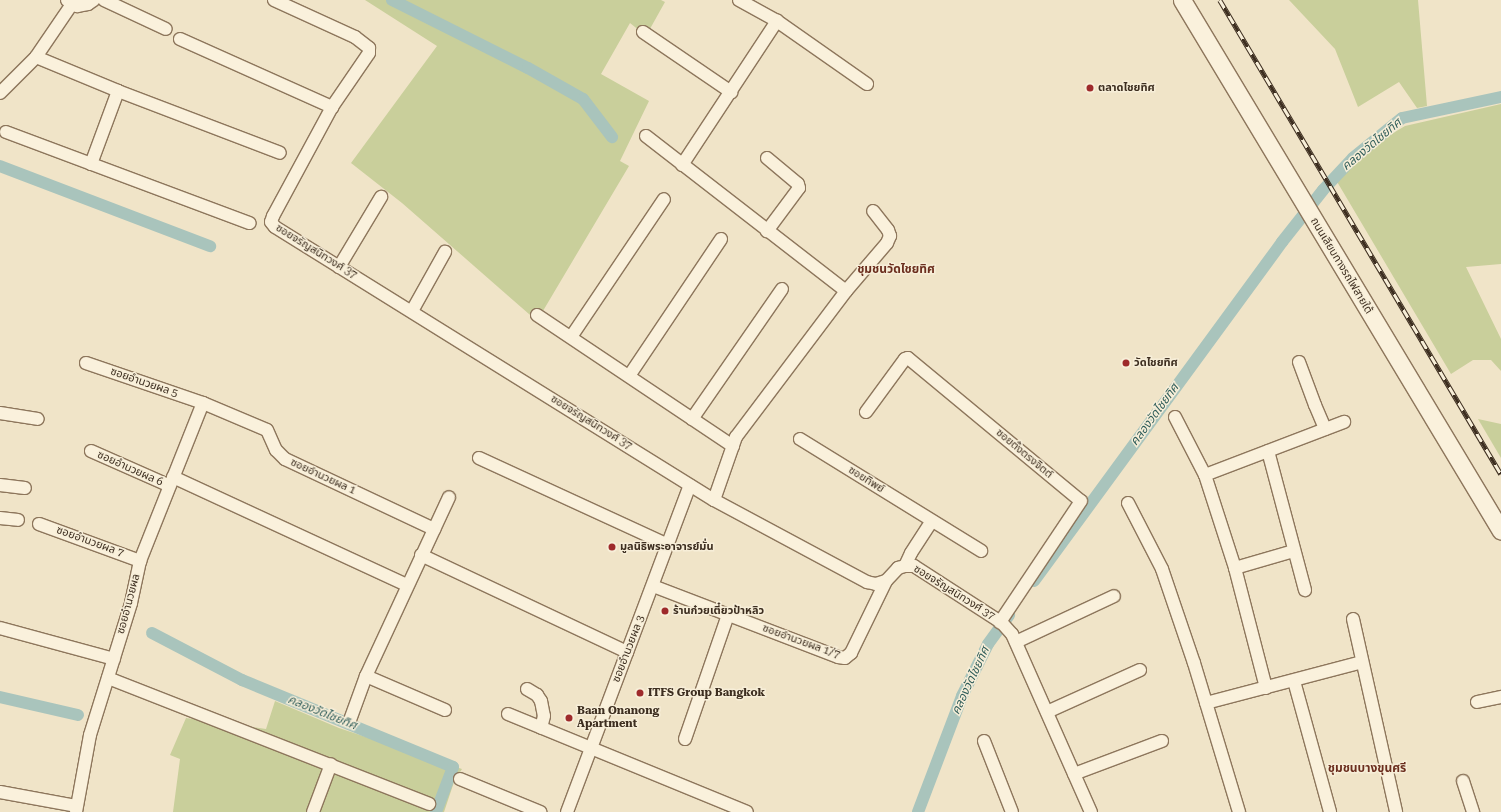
<!DOCTYPE html>
<meta charset="utf-8">
<style>
body{margin:0}
#map{position:relative;width:1501px;height:812px;overflow:hidden;background:#f0e4c8;font-family:"Roboto Serif","Noto Sans Thai",serif}
div>[style]{position:absolute}
.green>*{inset:0;background:#c9cf9b}
.canal>*{height:12px;margin:-6px;padding:0 6px;transform-origin:6px;border-radius:6px;background:#a9c4bc}
.roads{filter:drop-shadow(1px 0 #8d765c) drop-shadow(-1px 0 #8d765c) drop-shadow(0 1px #8d765c) drop-shadow(0 -1px #8d765c)}
.street>*{height:12px;margin:-6px;padding:0 6px;transform-origin:6px;border-radius:6px;background:#faf1dc}
.secondary>*{height:17px;margin:-8.5px;padding:0 8.5px;transform-origin:8.5px;border-radius:8.5px;background:#faf1dc}
.rail>*{height:4.5px;margin-top:-2.25px;transform-origin:0;background:repeating-linear-gradient(90deg,#f7eed8 0 9px,#3d2e20 0 18px);box-sizing:border-box;border-block:1px solid #3d2e20}
.dots>*{width:11px;height:11px;translate:-50% -50%;box-sizing:border-box;border:2px solid #f7eed8;border-radius:50%}
span{translate:-50% -50%;white-space:nowrap;text-align:center;line-height:1.15;-webkit-text-stroke:3px #f7eed8;paint-order:stroke}
.poi-label{font-size:11px;color:#3d2e20;font-weight:700}
.left{translate:0 -50%;text-align:left}
.street-label{font-size:11px;color:#3d2e20}
.water-label{font-size:12px;color:#2f5d5a;font-style:italic}
.neighbourhood-label{font-size:12px;color:#6b2e1e;font-weight:700}
</style>
<div id="map">
<div class="green">
<div style="clip-path:polygon(365px 0,661px 0,665px 2px,646px 36px,630px 23px,601px 74px,649px 101px,620px 161px,629px 166px,537px 321px,402px 203px,351px 163px,437px 46px)"></div>
<div style="clip-path:polygon(1289px 0,1418px 0,1427px 106px,1417px 108px,1399px 82px,1358px 107px,1335px 49px)"></div>
<div style="clip-path:polygon(1501px 104px,1501px 264px,1466px 267px,1501px 339px,1501px 371px,1491px 360px,1473px 360px,1451px 374px,1336px 180px,1383px 139px,1405px 126px)"></div>
<div style="clip-path:polygon(1478px 419px,1501px 424px,1501px 458px)"></div>
<div style="clip-path:polygon(275px 701px,339px 728px,462px 769px,454px 782px,444px 812px,173px 812px,180px 759px,170px 755px,186px 718px,266px 729px)"></div>
</div>
<div class="canal">
<div style="left:392px;top:0;width:152px;rotate:26.6deg"></div>
<div style="left:528px;top:68px;width:63px;rotate:29.4deg"></div>
<div style="left:583px;top:99px;width:48px;rotate:52.7deg"></div>
<div style="left:0;top:166px;width:225px;rotate:20.9deg"></div>
<div style="left:1034px;top:581px;width:420px;rotate:-53.8deg"></div>
<div style="left:1282px;top:242px;width:66px;rotate:-51.7deg"></div>
<div style="left:1323px;top:190px;width:44px;rotate:-46.8deg"></div>
<div style="left:1353px;top:158px;width:63px;rotate:-39.2deg"></div>
<div style="left:1402px;top:118px;width:101px;rotate:-12deg"></div>
<div style="left:152px;top:633px;width:102px;rotate:27.6deg"></div>
<div style="left:242px;top:680px;width:228px;rotate:22.4deg"></div>
<div style="left:453px;top:767px;width:48px;rotate:110.7deg"></div>
<div style="left:0;top:697px;width:80px;rotate:13deg"></div>
<div style="left:918px;top:812px;width:124px;rotate:-69.2deg"></div>
<div style="left:962px;top:696px;width:58px;rotate:-63.4deg"></div>
<div style="left:988px;top:644px;width:36px;rotate:-54deg"></div>
</div>
<div class="roads">
<div class="street">
<div style="left:67px;top:0;width:12px;rotate:31deg"></div>
<div style="left:77px;top:6px;width:11px;rotate:-10deg"></div>
<div style="left:88px;top:4px;width:7px;rotate:-34deg"></div>
<div style="left:104px;top:0;width:68px;rotate:25.1deg"></div>
<div style="left:274px;top:0;width:89px;rotate:24.6deg"></div>
<div style="left:355px;top:37px;width:18px;rotate:38deg"></div>
<div style="left:369px;top:48px;width:5px;rotate:90deg"></div>
<div style="left:369px;top:53px;width:65px;rotate:124.4deg"></div>
<div style="left:332px;top:107px;width:124px;rotate:118.4deg"></div>
<div style="left:273px;top:216px;width:6px;rotate:108deg"></div>
<div style="left:271px;top:222px;width:6px;rotate:51deg"></div>
<div style="left:275px;top:227px;width:517px;rotate:31.88deg"></div>
<div style="left:714px;top:500px;width:174px;rotate:28.2deg"></div>
<div style="left:867px;top:582px;width:9px;rotate:13deg"></div>
<div style="left:876px;top:584px;width:10px;rotate:-17deg"></div>
<div style="left:886px;top:581px;width:18px;rotate:-47deg"></div>
<div style="left:898px;top:568px;width:7px;rotate:-16deg"></div>
<div style="left:905px;top:566px;width:9px"></div>
<div style="left:914px;top:566px;width:105px;rotate:32.9deg"></div>
<div style="left:1002px;top:623px;width:15px;rotate:48deg"></div>
<div style="left:1012px;top:634px;width:195px;rotate:66.1deg"></div>
<div style="left:739px;top:0;width:43px;rotate:28.9deg"></div>
<div style="left:777px;top:21px;width:110px;rotate:35deg"></div>
<div style="left:72px;top:4px;width:64px;rotate:124.2deg"></div>
<div style="left:36px;top:57px;width:89px;rotate:22.5deg"></div>
<div style="left:643px;top:32px;width:107px;rotate:34.3deg"></div>
<div style="left:180px;top:39px;width:167px;rotate:24.1deg"></div>
<div style="left:0;top:93px;width:51px;rotate:-45deg"></div>
<div style="left:6px;top:132px;width:260px;rotate:20.5deg"></div>
<div style="left:646px;top:136px;width:253px;rotate:37.8deg"></div>
<div style="left:767px;top:158px;width:40px;rotate:40deg"></div>
<div style="left:798px;top:184px;width:4px;rotate:76deg"></div>
<div style="left:799px;top:188px;width:54px;rotate:126.7deg"></div>
<div style="left:91px;top:164px;width:78px;rotate:-69.7deg"></div>
<div style="left:118px;top:91px;width:173px;rotate:20.9deg"></div>
<div style="left:682px;top:165px;width:173px;rotate:-56.6deg"></div>
<div style="left:339px;top:267px;width:82px;rotate:-59deg"></div>
<div style="left:412px;top:311px;width:68px;rotate:-60.8deg"></div>
<div style="left:537px;top:315px;width:236px;rotate:33.8deg"></div>
<div style="left:571px;top:337px;width:166px;rotate:-56deg"></div>
<div style="left:1299px;top:362px;width:46px;rotate:69.6deg"></div>
<div style="left:1315px;top:405px;width:26px;rotate:67deg"></div>
<div style="left:86px;top:363px;width:124px;rotate:18.9deg"></div>
<div style="left:203px;top:403px;width:69px;rotate:22.9deg"></div>
<div style="left:267px;top:430px;width:22px;rotate:66deg"></div>
<div style="left:276px;top:450px;width:13px;rotate:45deg"></div>
<div style="left:285px;top:459px;width:165px;rotate:25.2deg"></div>
<div style="left:629px;top:376px;width:165px;rotate:-56.1deg"></div>
<div style="left:866px;top:412px;width:66px;rotate:-53.7deg"></div>
<div style="left:905px;top:359px;width:3px;rotate:-18deg"></div>
<div style="left:908px;top:358px;width:224px;rotate:39.6deg"></div>
<div style="left:1081px;top:501px;width:146px;rotate:123.8deg"></div>
<div style="left:0;top:413px;width:38px;rotate:9deg"></div>
<div style="left:1175px;top:417px;width:65px;rotate:62.7deg"></div>
<div style="left:1205px;top:475px;width:98px;rotate:72.1deg"></div>
<div style="left:1235px;top:568px;width:124px;rotate:75.5deg"></div>
<div style="left:692px;top:419px;width:158px;rotate:-55.3deg"></div>
<div style="left:800px;top:439px;width:213px;rotate:31.7deg"></div>
<div style="left:91px;top:451px;width:86px;rotate:23.9deg"></div>
<div style="left:1268px;top:451px;width:144px;rotate:75.1deg"></div>
<div style="left:479px;top:458px;width:208px;rotate:24.7deg"></div>
<div style="left:1205px;top:475px;width:149px;rotate:-20.9deg"></div>
<div style="left:173px;top:477px;width:258px;rotate:24.8deg"></div>
<div style="left:0;top:485px;width:25px;rotate:7deg"></div>
<div style="left:714px;top:500px;width:67px;rotate:-70.8deg"></div>
<div style="left:736px;top:437px;width:183px;rotate:-53deg"></div>
<div style="left:846px;top:291px;width:63px;rotate:-49.5deg"></div>
<div style="left:887px;top:243px;width:8px;rotate:-67deg"></div>
<div style="left:890px;top:236px;width:6px;rotate:-108deg"></div>
<div style="left:888px;top:230px;width:24px;rotate:-128deg"></div>
<div style="left:1128px;top:503px;width:74px;rotate:62.7deg"></div>
<div style="left:1162px;top:569px;width:99px;rotate:71.2deg"></div>
<div style="left:1194px;top:663px;width:156px;rotate:73.2deg"></div>
<div style="left:0;top:518px;width:18px;rotate:6deg"></div>
<div style="left:39px;top:524px;width:108px;rotate:20.1deg"></div>
<div style="left:421px;top:555px;width:228px;rotate:25.2deg"></div>
<div style="left:905px;top:566px;width:14px;rotate:-65deg"></div>
<div style="left:911px;top:553px;width:38px;rotate:-57deg"></div>
<div style="left:1235px;top:568px;width:61px;rotate:-16.1deg"></div>
<div style="left:653px;top:586px;width:198px;rotate:21deg"></div>
<div style="left:838px;top:657px;width:7px;rotate:8deg"></div>
<div style="left:845px;top:658px;width:8px;rotate:-40deg"></div>
<div style="left:851px;top:653px;width:80px;rotate:-64.1deg"></div>
<div style="left:1353px;top:619px;width:198px;rotate:77.4deg"></div>
<div style="left:0;top:628px;width:118px;rotate:15.2deg"></div>
<div style="left:1016px;top:642px;width:108px;rotate:-25.1deg"></div>
<div style="left:366px;top:676px;width:86px;rotate:23.3deg"></div>
<div style="left:108px;top:678px;width:345px;rotate:21.4deg"></div>
<div style="left:1294px;top:681px;width:136px;rotate:74.6deg"></div>
<div style="left:527px;top:689px;width:12px;rotate:31deg"></div>
<div style="left:537px;top:695px;width:7px;rotate:56deg"></div>
<div style="left:541px;top:701px;width:15px;rotate:79deg"></div>
<div style="left:544px;top:716px;width:12px;rotate:104deg"></div>
<div style="left:1477px;top:702px;width:25px;rotate:-12deg"></div>
<div style="left:1206px;top:703px;width:161px;rotate:-14.7deg"></div>
<div style="left:1047px;top:712px;width:102px;rotate:-24.3deg"></div>
<div style="left:508px;top:714px;width:258px;rotate:22.3deg"></div>
<div style="left:350px;top:720px;width:47px;rotate:-70deg"></div>
<div style="left:366px;top:676px;width:197px;rotate:-65.1deg"></div>
<div style="left:685px;top:739px;width:131px;rotate:-70.9deg"></div>
<div style="left:984px;top:741px;width:76px;rotate:68.5deg"></div>
<div style="left:1074px;top:774px;width:94px;rotate:-20.6deg"></div>
<div style="left:460px;top:779px;width:87px;rotate:22.4deg"></div>
<div style="left:1463px;top:781px;width:33px;rotate:72deg"></div>
<div style="left:0;top:792px;width:77px;rotate:10.4deg"></div>
<div style="left:76px;top:812px;width:78px;rotate:-79.7deg"></div>
<div style="left:90px;top:735px;width:138px;rotate:-72.7deg"></div>
<div style="left:131px;top:603px;width:43px;rotate:-77.9deg"></div>
<div style="left:140px;top:561px;width:170px;rotate:-68.3deg"></div>
<div style="left:313px;top:812px;width:51px;rotate:-69.4deg"></div>
<div style="left:567px;top:812px;width:349px;rotate:-69.4deg"></div>
</div>
<div class="secondary">
<div style="left:1182px;top:0;width:619px;rotate:59deg"></div>
</div>
</div>
<div class="rail">
<div style="left:1220px;top:0;width:551px;rotate:59.34deg"></div>
</div>
<div class="dots">
<div style="left:1090px;top:88px;background:#9e2a2b"></div>
<div style="left:1126px;top:363px;background:#9e2a2b"></div>
<div style="left:612px;top:547px;background:#9e2a2b"></div>
<div style="left:665px;top:611px;background:#9e2a2b"></div>
<div style="left:640px;top:693px;background:#9e2a2b"></div>
<div style="left:569px;top:718px;background:#9e2a2b"></div>
</div>
<div class="poi-label">
<span class="left" style="left:1098px;top:88px">ตลาดไชยทิศ</span>
<span class="left" style="left:1134px;top:363px">วัดไชยทิศ</span>
<span class="left" style="left:620px;top:547px">มูลนิธิพระอาจารย์มั่น</span>
<span class="left" style="left:673px;top:611px">ร้านก๋วยเตี๋ยวป้าหลิว</span>
<span class="left" style="left:648px;top:693px">ITFS Group Bangkok</span>
<span class="left" style="left:577px;top:718px">Baan Onanong<br>Apartment</span>
</div>
<div class="street-label">
<span style="left:316px;top:252px;rotate:32deg">ซอยจรัญสนิทวงศ์ 37</span>
<span style="left:1341px;top:266px;rotate:59deg">ถนนเลียบทางรถไฟสายใต้</span>
<span style="left:144px;top:383px;rotate:19deg">ซอยอำนวยผล 5</span>
<span style="left:591px;top:423px;rotate:32deg">ซอยจรัญสนิทวงศ์ 37</span>
<span style="left:1024px;top:454px;rotate:40deg">ซอยตั้งตรงจิตต์</span>
<span style="left:130px;top:469px;rotate:24deg">ซอยอำนวยผล 6</span>
<span style="left:323px;top:477px;rotate:25deg">ซอยอำนวยผล 1</span>
<span style="left:866px;top:480px;rotate:32deg">ซอยทิพย์</span>
<span style="left:90px;top:542px;rotate:20deg">ซอยอำนวยผล 7</span>
<span style="left:954px;top:593px;rotate:32deg">ซอยจรัญสนิทวงศ์ 37</span>
<span style="left:129px;top:604px;rotate:-75deg">ซอยอำนวยผล</span>
<span style="left:801px;top:642px;rotate:20deg">ซอยอำนวยผล 1/7</span>
<span style="left:629px;top:649px;rotate:-69deg">ซอยอำนวยผล 3</span>
</div>
<div class="water-label">
<span style="left:1372px;top:145px;rotate:-40deg">คลองวัดไชยทิศ</span>
<span style="left:1155px;top:415px;rotate:-54deg">คลองวัดไชยทิศ</span>
<span style="left:971px;top:681px;rotate:-65deg">คลองวัดไชยทิศ</span>
<span style="left:322px;top:713px;rotate:22deg">คลองวัดไชยทิศ</span>
</div>
<div class="neighbourhood-label">
<span style="left:896px;top:270px">ชุมชนวัดไชยทิศ</span>
<span style="left:1367px;top:769px">ชุมชนบางขุนศรี</span>
</div>
</div>
